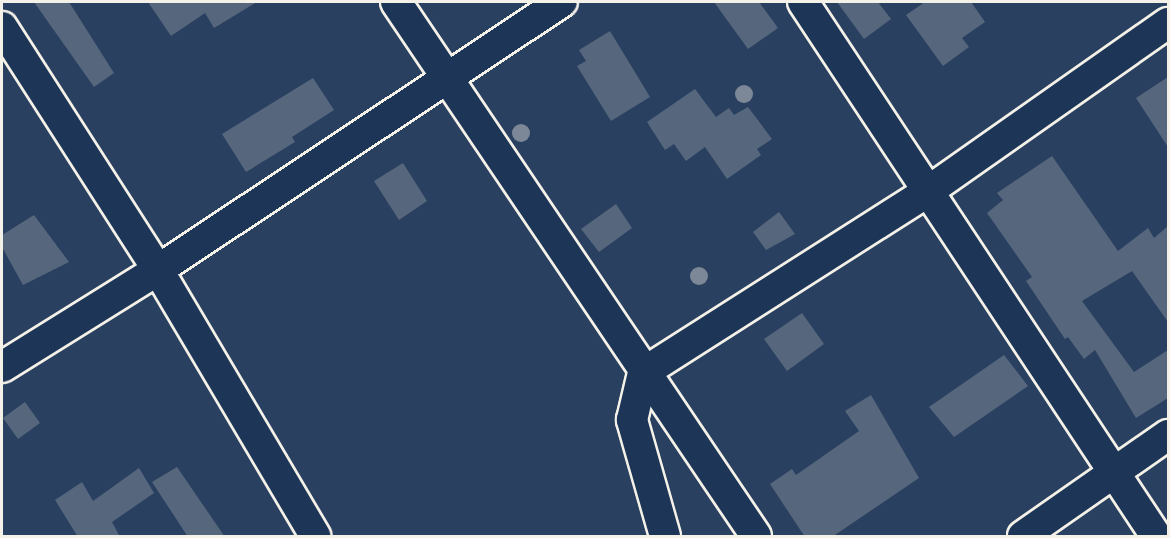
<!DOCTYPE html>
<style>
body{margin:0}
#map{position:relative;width:1170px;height:538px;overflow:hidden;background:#2a4060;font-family:"Patrick Hand",sans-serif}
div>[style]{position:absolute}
.building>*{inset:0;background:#56677d}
.roads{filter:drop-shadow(2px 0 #f4f1e8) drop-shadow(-2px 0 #f4f1e8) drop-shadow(0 2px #f4f1e8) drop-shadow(0 -2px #f4f1e8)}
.minor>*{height:30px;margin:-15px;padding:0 15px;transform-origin:15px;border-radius:15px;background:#1d3557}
.trees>*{width:18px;height:18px;margin:-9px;border-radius:50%;background:#7c8897}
span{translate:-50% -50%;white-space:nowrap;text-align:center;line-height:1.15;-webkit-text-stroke:4.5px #1d3557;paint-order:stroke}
.frame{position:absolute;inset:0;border:3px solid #f4f1e8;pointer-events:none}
</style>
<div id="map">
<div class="building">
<div style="clip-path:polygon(34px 2px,69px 2px,114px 73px,94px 87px)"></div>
<div style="clip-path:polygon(148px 2px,257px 2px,214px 28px,205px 13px,171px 36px)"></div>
<div style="clip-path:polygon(714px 2px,759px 2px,778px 28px,748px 49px)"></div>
<div style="clip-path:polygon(837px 2px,878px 2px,891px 19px,864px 39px)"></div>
<div style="clip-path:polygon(925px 2px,971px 2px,985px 22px,962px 38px,969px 47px,943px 66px,906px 15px)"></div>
<div style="clip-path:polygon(610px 31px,650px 97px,611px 121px,577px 66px,586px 61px,579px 50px)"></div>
<div style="clip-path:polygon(1168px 77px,1168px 147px,1136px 98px)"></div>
<div style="clip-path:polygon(313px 78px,334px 110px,292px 137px,295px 142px,246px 172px,222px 134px)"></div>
<div style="clip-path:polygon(695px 89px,716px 117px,729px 108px,734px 115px,748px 107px,772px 139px,757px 149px,761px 155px,727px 179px,705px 147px,686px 161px,674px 144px,665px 150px,647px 122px)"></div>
<div style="clip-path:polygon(1052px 156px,1118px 251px,1148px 228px,1154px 238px,1168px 226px,1168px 322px,1132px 271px,1082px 301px,1134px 372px,1168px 350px,1168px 398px,1136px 418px,1095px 350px,1084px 359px,1068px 337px,1065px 339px,1026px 281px,1032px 277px,987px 213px,1003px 200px,997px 193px)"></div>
<div style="clip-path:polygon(403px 163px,427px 201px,399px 220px,374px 181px)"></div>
<div style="clip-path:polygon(616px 204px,632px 228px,599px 252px,581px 229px)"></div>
<div style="clip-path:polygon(779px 212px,795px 234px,766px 250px,753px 232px)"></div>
<div style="clip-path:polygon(34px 215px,69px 262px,23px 285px,2px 247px,2px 235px)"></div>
<div style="clip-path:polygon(802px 313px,824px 344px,787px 371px,764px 339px)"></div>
<div style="clip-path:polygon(1004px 355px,1028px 386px,954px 437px,929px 407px)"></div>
<div style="clip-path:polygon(871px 395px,919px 478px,832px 537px,805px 537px,770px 484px,792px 469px,796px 475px,859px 431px,845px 411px)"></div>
<div style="clip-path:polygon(25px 402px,40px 423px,18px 439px,3px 418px)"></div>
<div style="clip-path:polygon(177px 467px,225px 537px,188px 537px,152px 482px)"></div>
<div style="clip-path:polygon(139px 468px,154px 493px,112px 522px,120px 537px,78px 537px,55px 500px,82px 482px,93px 501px)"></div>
</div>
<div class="roads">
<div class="minor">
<div style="left:396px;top:2px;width:644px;rotate:56.01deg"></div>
<div style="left:803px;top:2px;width:640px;rotate:56.53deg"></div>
<div style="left:2px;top:27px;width:289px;rotate:57.3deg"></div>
<div style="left:158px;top:270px;width:309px;rotate:59.4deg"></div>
<div style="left:2px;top:367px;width:184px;rotate:-31.9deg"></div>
<div style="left:158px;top:270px;width:485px;rotate:-33.6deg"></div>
<div style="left:665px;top:536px;width:121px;rotate:-105.9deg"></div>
<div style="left:632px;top:420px;width:48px;rotate:-76.8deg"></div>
<div style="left:643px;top:373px;width:340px;rotate:-32.5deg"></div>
<div style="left:930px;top:190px;width:291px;rotate:-35.1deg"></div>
<div style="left:1023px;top:536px;width:177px;rotate:-34.9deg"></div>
</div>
</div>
<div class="trees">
<div style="left:744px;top:94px"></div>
<div style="left:521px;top:133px"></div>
<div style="left:699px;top:276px"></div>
</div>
<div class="frame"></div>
</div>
